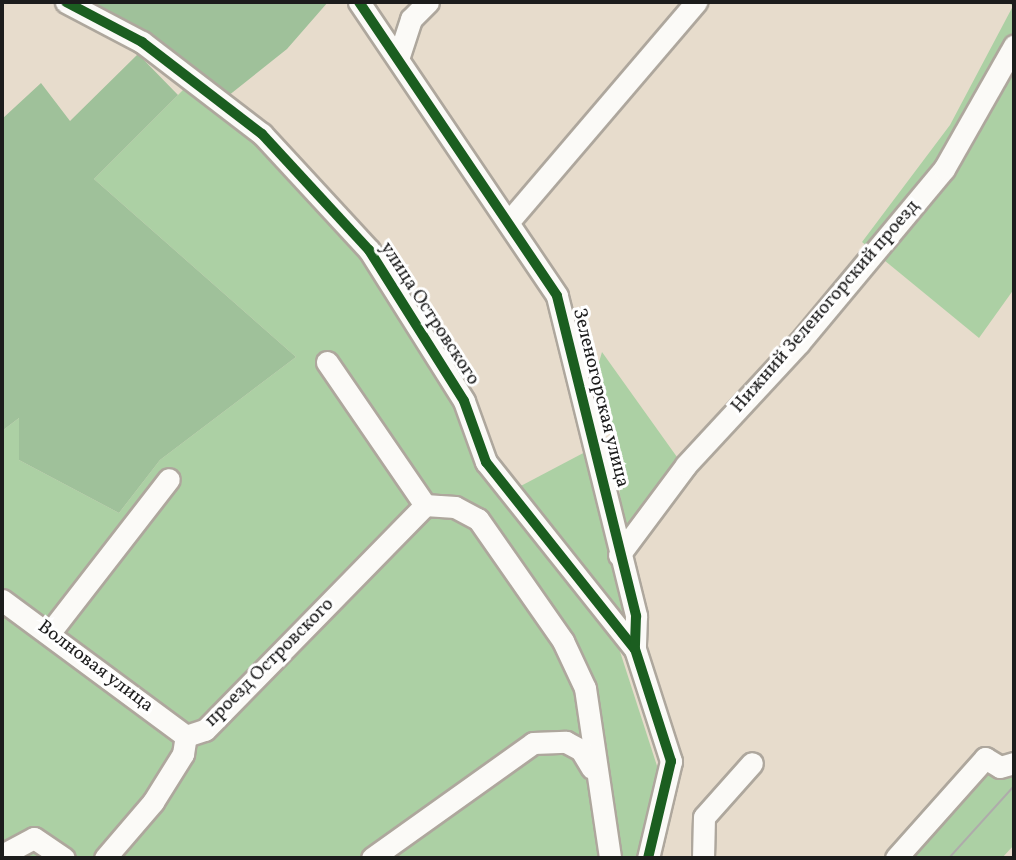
<!DOCTYPE html>
<meta charset="utf-8">
<style>
body{margin:0}
#map{position:relative;width:1016px;height:860px;overflow:hidden;background:#e7dccc;font-family:Vollkorn,serif}
div>[style]{position:absolute}
.green>*{inset:0;background:#acd0a4}
.forest>*{inset:0;background:#9fc19a}
.roads{filter:drop-shadow(2px 0 #aea79d) drop-shadow(-2px 0 #aea79d) drop-shadow(0 2px #aea79d) drop-shadow(0 -2px #aea79d)}
.minor>*{height:21px;margin:-10.5px;padding:0 10.5px;transform-origin:10.5px;border-radius:10.5px;background:#fbfaf7}
.tram>*{height:2px;margin:-1px;padding:0 1px;transform-origin:1px;border-radius:1px;background:#aeacaa}
.cycleway>*{height:10px;margin:-5px;padding:0 5px;transform-origin:5px;border-radius:5px;background:#1b5e20}
span{translate:-50% -50%;white-space:nowrap;text-align:center;line-height:1.15;-webkit-text-stroke:6px #fff;paint-order:stroke}
.street-label{font-size:19px;color:#1c1c1c}
.frame{position:absolute;inset:0;border:4px solid #1c1c1c;pointer-events:none}
</style>
<div id="map">
<div class="green">
<div style="clip-path:polygon(1007px 2px,1014px 2px,1014px 289px,979px 338px,862px 242px,950px 125px,1013px 6px)"></div>
<div style="clip-path:polygon(189px 84px,235px 117px,354px 240px,470px 429px,614px 633px,658px 769px,639px 858px,2px 858px,2px 431px,19px 418px,19px 460px,119px 513px,160px 460px,296px 357px,94px 179px)"></div>
<div style="clip-path:polygon(602px 352px,677px 457px,634px 524px,624px 527px,613px 440px,594px 379px)"></div>
<div style="clip-path:polygon(589px 450px,628px 610px,621px 624px,515px 489px)"></div>
<div style="clip-path:polygon(986px 771px,1014px 771px,1014px 845px,1002px 858px,904px 858px)"></div>
</div>
<div class="forest">
<div style="clip-path:polygon(80px 2px,328px 2px,287px 49px,228px 96px,145px 32px)"></div>
<div style="clip-path:polygon(138px 54px,178px 95px,94px 179px,296px 357px,160px 460px,119px 513px,19px 460px,19px 418px,2px 431px,2px 119px,41px 83px,70px 121px)"></div>
</div>
<div class="roads">
<div class="minor">
<div style="left:66px;top:2px;width:86px;rotate:27.8deg"></div>
<div style="left:142px;top:42px;width:151px;rotate:37.5deg"></div>
<div style="left:262px;top:134px;width:158px;rotate:47.3deg"></div>
<div style="left:369px;top:250px;width:178px;rotate:57.8deg"></div>
<div style="left:464px;top:401px;width:65px;rotate:70.2deg"></div>
<div style="left:486px;top:462px;width:239px;rotate:51.5deg"></div>
<div style="left:635px;top:649px;width:118px;rotate:72.2deg"></div>
<div style="left:671px;top:761px;width:100px;rotate:103.3deg"></div>
<div style="left:359px;top:2px;width:354px;rotate:56deg"></div>
<div style="left:557px;top:296px;width:330px;rotate:76.1deg"></div>
<div style="left:636px;top:616px;width:33px;rotate:92deg"></div>
<div style="left:399px;top:56px;width:39px;rotate:-72deg"></div>
<div style="left:411px;top:19px;width:24px;rotate:-45deg"></div>
<div style="left:510px;top:220px;width:287px;rotate:-49.5deg"></div>
<div style="left:327px;top:362px;width:173px;rotate:55.6deg"></div>
<div style="left:425px;top:505px;width:30px;rotate:4deg"></div>
<div style="left:455px;top:507px;width:26px;rotate:28deg"></div>
<div style="left:478px;top:519px;width:149px;rotate:55.1deg"></div>
<div style="left:563px;top:641px;width:52px;rotate:64.9deg"></div>
<div style="left:585px;top:688px;width:172px;rotate:81.6deg"></div>
<div style="left:619px;top:555px;width:112px;rotate:-53.3deg"></div>
<div style="left:686px;top:465px;width:166px;rotate:-47.2deg"></div>
<div style="left:799px;top:343px;width:226px;rotate:-50.2deg"></div>
<div style="left:944px;top:169px;width:142px;rotate:-60.4deg"></div>
<div style="left:2px;top:600px;width:229px;rotate:36.5deg"></div>
<div style="left:51px;top:631px;width:192px;rotate:-52.2deg"></div>
<div style="left:186px;top:736px;width:20px;rotate:-18deg"></div>
<div style="left:205px;top:730px;width:315px;rotate:-45.6deg"></div>
<div style="left:2px;top:855px;width:36px;rotate:-28deg"></div>
<div style="left:34px;top:838px;width:36px;rotate:34deg"></div>
<div style="left:105px;top:858px;width:74px;rotate:-49.4deg"></div>
<div style="left:153px;top:802px;width:57px;rotate:-58deg"></div>
<div style="left:183px;top:754px;width:18px;rotate:-81deg"></div>
<div style="left:372px;top:858px;width:198px;rotate:-35.5deg"></div>
<div style="left:533px;top:743px;width:33px;rotate:-2deg"></div>
<div style="left:566px;top:742px;width:17px;rotate:28deg"></div>
<div style="left:581px;top:750px;width:21px;rotate:59deg"></div>
<div style="left:703px;top:858px;width:41px;rotate:-88.6deg"></div>
<div style="left:704px;top:817px;width:72px;rotate:-48.4deg"></div>
<div style="left:896px;top:858px;width:134px;rotate:-48.3deg"></div>
<div style="left:985px;top:758px;width:17px;rotate:31deg"></div>
<div style="left:1000px;top:767px;width:15px;rotate:-16deg"></div>
</div>
</div>
<div class="tram">
<div style="left:949px;top:858px;width:97px;rotate:-47.9deg"></div>
</div>
<div class="cycleway">
<div style="left:66px;top:2px;width:86px;rotate:27.8deg"></div>
<div style="left:142px;top:42px;width:151px;rotate:37.5deg"></div>
<div style="left:262px;top:134px;width:158px;rotate:47.3deg"></div>
<div style="left:369px;top:250px;width:178px;rotate:57.8deg"></div>
<div style="left:464px;top:401px;width:65px;rotate:70.2deg"></div>
<div style="left:486px;top:462px;width:239px;rotate:51.5deg"></div>
<div style="left:635px;top:649px;width:118px;rotate:72.2deg"></div>
<div style="left:671px;top:761px;width:100px;rotate:103.3deg"></div>
<div style="left:359px;top:2px;width:354px;rotate:56deg"></div>
<div style="left:557px;top:296px;width:330px;rotate:76.1deg"></div>
<div style="left:636px;top:616px;width:33px;rotate:92deg"></div>
</div>
<div class="street-label">
<span style="left:826px;top:307px;rotate:-49deg">Нижний Зеленогорский проезд</span>
<span style="left:429px;top:314px;rotate:57deg">улица Островского</span>
<span style="left:600px;top:398px;rotate:76deg">Зеленогорская улица</span>
<span style="left:270px;top:663px;rotate:-45deg">проезд Островского</span>
<span style="left:95px;top:667px;rotate:37deg">Волновая улица</span>
</div>
<div class="frame"></div>
</div>
